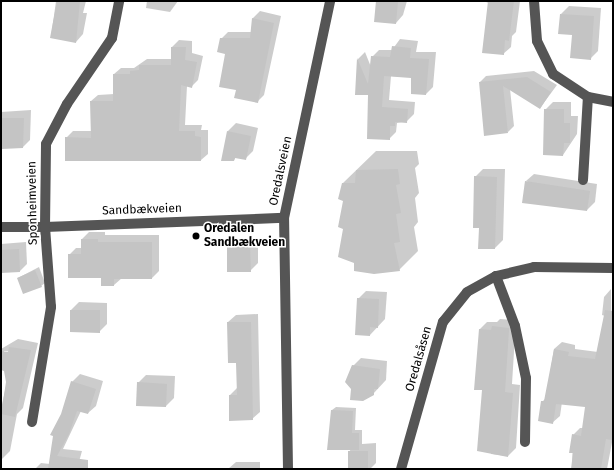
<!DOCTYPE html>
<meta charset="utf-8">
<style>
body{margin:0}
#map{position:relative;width:614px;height:470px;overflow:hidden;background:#fff;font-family:"Fira Sans",sans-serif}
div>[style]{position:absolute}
.shadow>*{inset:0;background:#0003}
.building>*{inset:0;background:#c4c4c4}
.minor>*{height:10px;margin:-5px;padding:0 5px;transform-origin:5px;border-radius:5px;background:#555}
.dots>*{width:11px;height:11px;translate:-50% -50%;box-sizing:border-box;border:2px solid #fff;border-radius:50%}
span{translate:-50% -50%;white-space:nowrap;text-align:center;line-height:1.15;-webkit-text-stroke:3px #fff;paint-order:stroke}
.street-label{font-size:12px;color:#000}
.poi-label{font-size:12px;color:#000;font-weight:700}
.left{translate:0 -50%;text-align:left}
.frame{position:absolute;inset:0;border:2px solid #000;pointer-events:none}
</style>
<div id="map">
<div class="shadow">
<div style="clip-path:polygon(56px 1px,86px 1px,83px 13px,87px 13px,83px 34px,76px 42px,51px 37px)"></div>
<div style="clip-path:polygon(147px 1px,178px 1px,170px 12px,146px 8px)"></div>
<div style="clip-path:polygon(377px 1px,407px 1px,403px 15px,396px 23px)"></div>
<div style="clip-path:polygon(483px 1px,520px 1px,516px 32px,512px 36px,511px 47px,503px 54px,489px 3px)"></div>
<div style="clip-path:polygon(569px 6px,601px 8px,598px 51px,591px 58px,561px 14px)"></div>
<div style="clip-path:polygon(260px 11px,281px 16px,264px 95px,257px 102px,237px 89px,221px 39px,228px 32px,251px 32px,253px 18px)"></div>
<div style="clip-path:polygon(400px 39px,418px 41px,416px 52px,436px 52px,433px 87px,426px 94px,412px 77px,391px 76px,389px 100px,415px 102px,414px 114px,407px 121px,397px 123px,396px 132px,389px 139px,369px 94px,356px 94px,358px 59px,365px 52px,371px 67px,372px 57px,379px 50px,392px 50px)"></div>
<div style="clip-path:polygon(179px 40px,192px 41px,192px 53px,203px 56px,198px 80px,191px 87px,187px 86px,185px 125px,202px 125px,201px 130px,208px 130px,208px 154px,201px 160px,66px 138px,73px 131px,92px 131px,91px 101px,98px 95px,114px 94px,114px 74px,121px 68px,134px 68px,147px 59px,172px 59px,172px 47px)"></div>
<div style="clip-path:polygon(534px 71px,557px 85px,540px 108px,510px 89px,514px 126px,508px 132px,480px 82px,486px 76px)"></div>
<div style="clip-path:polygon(553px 102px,571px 102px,571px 116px,578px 116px,577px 134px,563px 155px,545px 110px)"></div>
<div style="clip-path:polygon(31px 110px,30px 140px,22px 148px,1px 148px,1px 112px)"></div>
<div style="clip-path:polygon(236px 123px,258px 128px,253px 151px,245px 159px,236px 157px,234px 160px,228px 131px)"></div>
<div style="clip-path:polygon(376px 151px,417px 151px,419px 164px,415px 168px,419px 193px,415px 198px,418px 222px,414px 227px,418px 251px,399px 270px,355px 262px,344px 229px,343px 183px)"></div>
<div style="clip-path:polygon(483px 169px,505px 169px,503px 240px,495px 248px,480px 227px,475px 177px)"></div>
<div style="clip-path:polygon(534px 174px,597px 184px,595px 202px,587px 210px,526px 181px)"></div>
<div style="clip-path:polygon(89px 232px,105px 232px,105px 235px,159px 235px,159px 271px,152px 278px,122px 278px,114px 285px,102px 285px,102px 277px,69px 255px,76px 248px,82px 248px,82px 239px)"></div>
<div style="clip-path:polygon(236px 238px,258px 238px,258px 263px,250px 271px,228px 246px)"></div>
<div style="clip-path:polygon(26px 242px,27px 264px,20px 271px,1px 272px,1px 244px)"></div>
<div style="clip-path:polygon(39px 267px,45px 283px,41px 286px,18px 278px)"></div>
<div style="clip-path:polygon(611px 289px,613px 437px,607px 469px,572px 469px,573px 435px,580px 428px,583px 428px,587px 406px,562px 402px,560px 416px,552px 423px,542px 402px,546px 398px,554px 349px,562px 342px,575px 345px,575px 349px,598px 352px,605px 316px,602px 315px,604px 297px)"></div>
<div style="clip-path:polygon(366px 291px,387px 292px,385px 319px,370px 335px,358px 299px)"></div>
<div style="clip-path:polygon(79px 302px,107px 303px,107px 324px,99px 332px,71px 331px,71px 310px)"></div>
<div style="clip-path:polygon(258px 314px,260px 412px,252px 419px,230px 395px,237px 388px,237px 362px,228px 322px,236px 315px)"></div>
<div style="clip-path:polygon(500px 319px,516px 320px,512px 384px,520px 385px,516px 448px,508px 456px,491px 454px,483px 389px,479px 330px,487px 322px,497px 322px)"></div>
<div style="clip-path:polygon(evenodd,18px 339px,38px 343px,23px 408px,17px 414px,10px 451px,2px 459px,1px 409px,7px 382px,5px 370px,1px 369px,1px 349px,18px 339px,4px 351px,13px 352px,4px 353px,4px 351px)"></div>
<div style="clip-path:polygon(361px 358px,387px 361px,386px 380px,373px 394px,352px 388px,346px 382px,353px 366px)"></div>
<div style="clip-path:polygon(80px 374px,103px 381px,96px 406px,88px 413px,81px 411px,63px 449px,82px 451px,77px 469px,28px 469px,36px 468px,41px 463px,50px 464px,72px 382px)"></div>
<div style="clip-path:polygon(146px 375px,175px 376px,174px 398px,166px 406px,138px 383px)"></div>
<div style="clip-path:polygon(336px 407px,356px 408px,355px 430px,362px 430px,362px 444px,376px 443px,376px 463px,370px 469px,349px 469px,349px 452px,351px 449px,332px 410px)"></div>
<div style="clip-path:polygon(236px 462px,260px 462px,260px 469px,228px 469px)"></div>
</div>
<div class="building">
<div style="clip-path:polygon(57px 1px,80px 1px,76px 43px,50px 38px)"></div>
<div style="clip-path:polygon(376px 1px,398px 1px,396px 24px,374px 22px)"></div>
<div style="clip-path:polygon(488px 1px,514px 1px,509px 41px,505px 40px,504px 55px,482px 53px)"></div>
<div style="clip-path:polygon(560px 14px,594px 16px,591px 60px,570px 58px,572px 35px,558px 34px)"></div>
<div style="clip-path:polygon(252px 18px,274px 23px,258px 103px,234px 98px,236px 90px,219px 87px,225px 54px,217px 52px,220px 38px,250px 38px)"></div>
<div style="clip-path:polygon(392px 46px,411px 48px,410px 58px,429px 59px,426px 95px,411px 94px,411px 78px,384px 76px,382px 107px,408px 109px,407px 123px,395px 122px,395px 126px,390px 126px,390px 140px,367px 139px,368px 95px,355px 95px,357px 58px,368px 84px,371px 56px,390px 57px)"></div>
<div style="clip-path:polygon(171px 47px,186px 47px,185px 60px,197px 62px,192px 88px,181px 85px,179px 131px,195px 131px,195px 136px,201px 137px,201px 161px,65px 161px,65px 137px,91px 138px,90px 101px,113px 101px,113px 74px,130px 74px,130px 71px,139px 70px,139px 65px,171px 65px)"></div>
<div style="clip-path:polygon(527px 77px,551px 92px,540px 109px,503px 86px,508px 133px,484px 136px,479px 82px)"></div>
<div style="clip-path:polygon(544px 109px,564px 109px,564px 123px,570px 123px,570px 143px,564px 143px,563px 156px,543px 155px)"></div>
<div style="clip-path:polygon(1px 118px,24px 118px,23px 148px,2px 149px)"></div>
<div style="clip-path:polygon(227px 131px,251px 136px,246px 160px,235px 158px,234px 161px,221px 161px)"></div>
<div style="clip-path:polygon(398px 169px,400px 184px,396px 185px,401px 213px,396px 214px,400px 242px,394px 243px,400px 271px,374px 274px,354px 271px,354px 263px,338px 257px,343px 229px,338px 227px,343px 201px,338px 199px,342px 183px,355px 183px,356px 170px)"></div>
<div style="clip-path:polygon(474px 176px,497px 177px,495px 249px,478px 249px,479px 228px,473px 228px)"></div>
<div style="clip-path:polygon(525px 181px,590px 191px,587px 211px,522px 203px)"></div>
<div style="clip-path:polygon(81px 239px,98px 239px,98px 242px,152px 242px,152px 279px,114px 279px,114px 286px,101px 286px,101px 278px,68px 278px,68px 254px,81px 254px)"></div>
<div style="clip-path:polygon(227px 245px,250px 245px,251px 272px,227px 272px)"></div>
<div style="clip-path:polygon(19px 249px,20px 272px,1px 273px,1px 250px)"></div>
<div style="clip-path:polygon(35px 270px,42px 287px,23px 294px,17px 278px)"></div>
<div style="clip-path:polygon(357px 298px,379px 299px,378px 328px,370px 327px,370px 336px,355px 335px)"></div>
<div style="clip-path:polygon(70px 310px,100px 310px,100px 333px,70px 332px)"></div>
<div style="clip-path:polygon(605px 310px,613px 311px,612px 440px,606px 439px,601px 469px,571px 469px,573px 453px,569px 453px,572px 434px,581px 436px,585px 407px,556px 404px,553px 424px,538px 421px,541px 401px,544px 401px,554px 349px,569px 352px,568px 356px,595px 359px)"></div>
<div style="clip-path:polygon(227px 322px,251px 322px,253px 420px,229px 421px,229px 395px,237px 395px,236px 363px,228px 363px)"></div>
<div style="clip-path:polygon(492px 326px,509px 328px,509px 330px,505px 392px,513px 393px,508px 457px,477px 451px,482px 390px,474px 390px,479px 329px,491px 330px)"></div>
<div style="clip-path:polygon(9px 347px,31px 350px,15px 417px,1px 414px,6px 382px,4px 371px,1px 370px,1px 351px,8px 352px)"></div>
<div style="clip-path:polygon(352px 365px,380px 369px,378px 389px,374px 389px,374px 395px,363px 401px,350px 400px,351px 389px,345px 382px)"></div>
<div style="clip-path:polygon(71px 381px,96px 389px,88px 414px,77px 411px,69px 434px,57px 456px,88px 460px,88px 469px,48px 469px,53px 436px,50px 435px,61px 414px)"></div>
<div style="clip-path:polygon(137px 382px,167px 384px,166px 407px,136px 406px)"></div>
<div style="clip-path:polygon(331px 410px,353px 411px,352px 433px,359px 433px,359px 450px,327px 450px)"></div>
<div style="clip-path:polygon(348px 451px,368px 451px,368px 469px,348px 469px)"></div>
</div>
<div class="minor">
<div style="left:534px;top:1px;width:40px;rotate:85.7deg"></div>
<div style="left:537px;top:41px;width:37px;rotate:64deg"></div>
<div style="left:553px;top:74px;width:42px;rotate:33.3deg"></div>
<div style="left:588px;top:97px;width:25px;rotate:11deg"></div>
<div style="left:583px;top:180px;width:83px;rotate:-86.6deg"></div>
<div style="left:1px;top:227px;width:44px"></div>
<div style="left:45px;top:227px;width:239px;rotate:-2.2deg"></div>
<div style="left:496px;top:276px;width:53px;rotate:69.2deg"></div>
<div style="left:515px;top:326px;width:53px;rotate:78.1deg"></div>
<div style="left:526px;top:378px;width:64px;rotate:90.9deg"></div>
<div style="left:32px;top:422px;width:117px;rotate:-80.6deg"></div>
<div style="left:51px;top:307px;width:80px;rotate:-94.3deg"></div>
<div style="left:45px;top:227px;width:83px;rotate:-89.3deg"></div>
<div style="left:46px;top:144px;width:45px;rotate:-62.3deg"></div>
<div style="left:67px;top:104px;width:80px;rotate:-55.7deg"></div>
<div style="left:112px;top:38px;width:38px;rotate:-79deg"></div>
<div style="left:288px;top:469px;width:251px;rotate:-90.9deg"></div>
<div style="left:284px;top:218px;width:222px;rotate:-78deg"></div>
<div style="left:401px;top:469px;width:153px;rotate:-74.1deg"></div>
<div style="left:443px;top:322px;width:38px;rotate:-51deg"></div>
<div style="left:467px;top:292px;width:33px;rotate:-29deg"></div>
<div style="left:496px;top:276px;width:39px;rotate:-13deg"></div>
<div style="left:534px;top:267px;width:79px;rotate:0.7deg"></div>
</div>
<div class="dots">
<div style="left:196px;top:236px;background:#000"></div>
</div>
<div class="street-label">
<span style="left:281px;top:171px;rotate:-78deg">Oredalsveien</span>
<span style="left:33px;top:203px;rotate:-91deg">Sponheimveien</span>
<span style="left:142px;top:210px;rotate:-2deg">Sandbækveien</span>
<span style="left:419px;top:359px;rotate:-74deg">Oredalsåsen</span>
</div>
<div class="poi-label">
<span class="left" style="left:204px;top:236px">Oredalen<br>Sandbækveien</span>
</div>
<div class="frame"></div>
</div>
